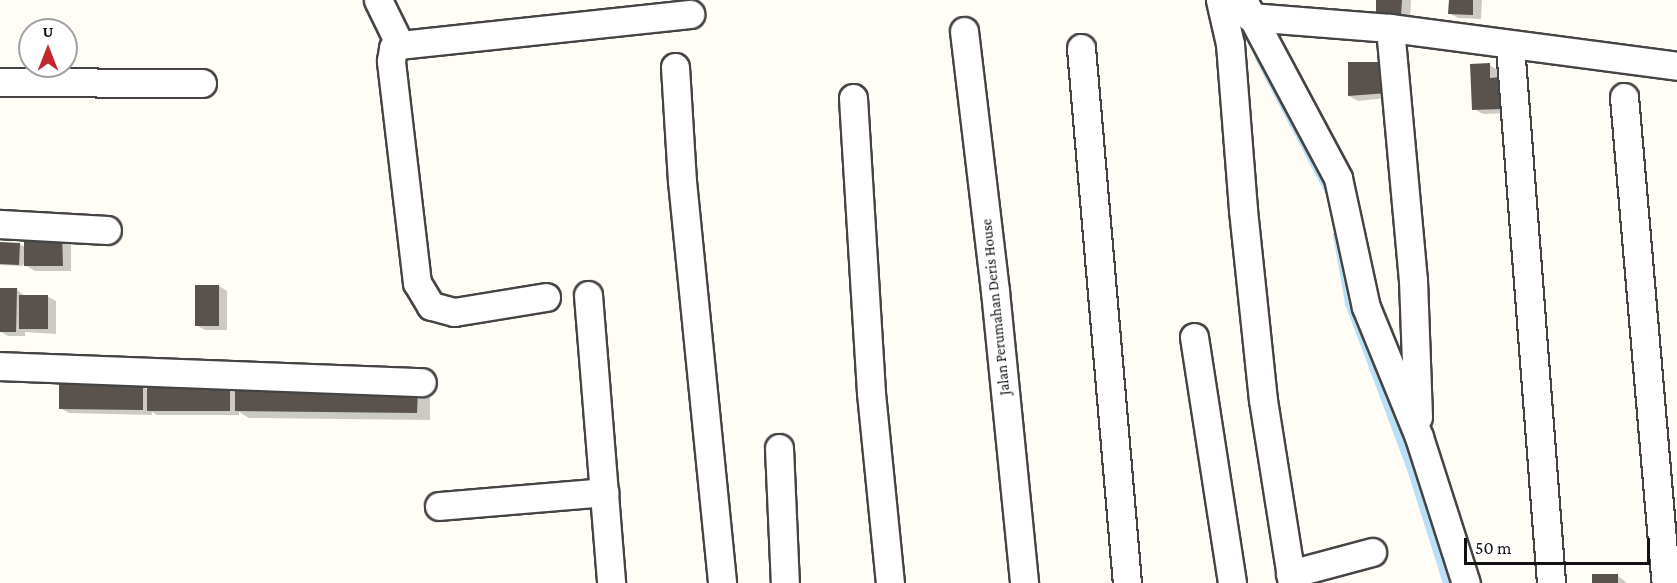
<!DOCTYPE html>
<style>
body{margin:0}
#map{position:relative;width:1677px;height:583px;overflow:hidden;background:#fffdf5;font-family:"Crimson Pro",serif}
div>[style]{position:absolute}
.shadow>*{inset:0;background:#0003}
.stream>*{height:8px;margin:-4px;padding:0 4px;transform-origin:4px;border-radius:4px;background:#b9e0f7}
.building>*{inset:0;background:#5a524d}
.roads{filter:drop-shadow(2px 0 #444) drop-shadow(-2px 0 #444) drop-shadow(0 2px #444) drop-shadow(0 -2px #444)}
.minor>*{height:27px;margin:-13.5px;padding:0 13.5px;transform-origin:13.5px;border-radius:13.5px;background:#fff}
span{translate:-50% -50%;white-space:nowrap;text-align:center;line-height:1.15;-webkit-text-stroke:6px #fff;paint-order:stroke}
.street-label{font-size:15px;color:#111}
.north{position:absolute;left:18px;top:18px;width:60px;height:60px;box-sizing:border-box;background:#fff;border:2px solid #a0a0a0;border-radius:50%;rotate:0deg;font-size:16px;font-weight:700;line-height:24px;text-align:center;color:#111}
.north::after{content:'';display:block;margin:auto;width:21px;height:27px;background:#c4262e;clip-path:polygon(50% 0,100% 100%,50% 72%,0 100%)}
.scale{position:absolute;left:1464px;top:538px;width:186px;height:27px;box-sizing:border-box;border:3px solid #111;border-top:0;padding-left:8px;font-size:18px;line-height:21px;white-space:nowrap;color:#111;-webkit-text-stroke:4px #fff;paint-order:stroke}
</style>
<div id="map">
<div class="shadow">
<div style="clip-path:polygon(1378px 0,1411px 0,1410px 20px,1386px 19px)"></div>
<div style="clip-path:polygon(1450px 0,1482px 0,1481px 19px,1458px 18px,1449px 13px)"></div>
<div style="clip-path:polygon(1387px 63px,1396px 97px,1358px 101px,1349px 96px)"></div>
<div style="clip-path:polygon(1489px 65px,1498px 70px,1510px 113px,1483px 114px,1474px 109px)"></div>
<div style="clip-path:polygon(26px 236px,71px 240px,71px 271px,35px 271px,23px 264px,23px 266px,0 265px,0 244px,20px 244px,26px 248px)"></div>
<div style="clip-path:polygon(219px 286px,227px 291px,227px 330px,205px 330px,196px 325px)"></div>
<div style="clip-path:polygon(0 289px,16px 289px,25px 296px,47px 296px,56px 301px,56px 334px,25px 332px,25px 336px,8px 336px,0 331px)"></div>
<div style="clip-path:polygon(61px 385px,143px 387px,148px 390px,230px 388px,236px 391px,417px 390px,430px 398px,430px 420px,249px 418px,239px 412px,239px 415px,157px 415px,152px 412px,152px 415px,69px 413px,60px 408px)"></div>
<div style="clip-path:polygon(1618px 576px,1627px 583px,1593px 583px)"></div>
</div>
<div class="stream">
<div style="left:1259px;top:58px;width:153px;rotate:62.4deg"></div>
<div style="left:1337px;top:235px;width:69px;rotate:80deg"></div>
<div style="left:1349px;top:303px;width:177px;rotate:69.5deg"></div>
<div style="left:1411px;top:469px;width:120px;rotate:72.5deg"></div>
</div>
<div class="building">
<div style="clip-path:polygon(1376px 0,1402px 0,1401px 16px,1376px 14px)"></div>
<div style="clip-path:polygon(1449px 0,1473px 0,1473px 15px,1448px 14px)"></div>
<div style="clip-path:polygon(1348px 62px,1387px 62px,1387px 93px,1348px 96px)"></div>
<div style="clip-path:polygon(1490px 63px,1490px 78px,1501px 77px,1502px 109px,1472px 110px,1470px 64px)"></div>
<div style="clip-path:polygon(24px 234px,62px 234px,63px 266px,24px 266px)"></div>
<div style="clip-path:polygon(0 242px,20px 243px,19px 265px,0 264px)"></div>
<div style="clip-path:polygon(195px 285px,219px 285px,219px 326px,195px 326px)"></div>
<div style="clip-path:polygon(0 288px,17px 288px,16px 332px,0 332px)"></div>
<div style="clip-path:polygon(19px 295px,48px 295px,48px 329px,19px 329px)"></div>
<div style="clip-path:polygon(59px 384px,143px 385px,143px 410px,59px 409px)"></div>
<div style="clip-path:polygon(147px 386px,230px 386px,230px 411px,147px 411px)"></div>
<div style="clip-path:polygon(235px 386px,418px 389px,417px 413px,235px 411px)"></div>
<div style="clip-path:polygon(1592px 574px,1618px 574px,1618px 583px,1592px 583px)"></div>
</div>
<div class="roads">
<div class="minor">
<div style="left:378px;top:0;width:50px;rotate:63.9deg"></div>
<div style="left:1220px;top:0;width:45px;rotate:77.2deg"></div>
<div style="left:1230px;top:44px;width:167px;rotate:85.5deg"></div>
<div style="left:1243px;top:210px;width:191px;rotate:84deg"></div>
<div style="left:1263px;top:400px;width:185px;rotate:81deg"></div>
<div style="left:1243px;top:0;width:202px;rotate:61.9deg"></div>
<div style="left:1338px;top:178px;width:132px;rotate:77.8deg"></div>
<div style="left:1366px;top:307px;width:140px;rotate:67.8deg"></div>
<div style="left:1419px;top:437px;width:153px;rotate:72.2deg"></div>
<div style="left:1250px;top:17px;width:140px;rotate:4.5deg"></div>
<div style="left:1390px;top:28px;width:290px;rotate:7.5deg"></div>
<div style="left:1390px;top:28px;width:253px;rotate:84.8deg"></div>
<div style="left:1413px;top:280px;width:137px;rotate:87.9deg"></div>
<div style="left:964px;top:31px;width:262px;rotate:83.2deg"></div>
<div style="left:995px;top:291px;width:293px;rotate:84.3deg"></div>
<div style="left:1510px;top:46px;width:539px;rotate:85.63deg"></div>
<div style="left:1081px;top:48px;width:537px;rotate:85.09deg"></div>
<div style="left:675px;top:67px;width:114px;rotate:86.5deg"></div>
<div style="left:682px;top:181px;width:404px;rotate:84.3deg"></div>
<div style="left:0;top:82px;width:202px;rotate:0.3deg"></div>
<div style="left:1624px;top:97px;width:488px;rotate:85.1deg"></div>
<div style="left:853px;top:98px;width:296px;rotate:86.5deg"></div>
<div style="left:871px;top:393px;width:191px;rotate:84.3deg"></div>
<div style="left:0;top:224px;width:107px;rotate:3.2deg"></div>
<div style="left:588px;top:295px;width:289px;rotate:85.4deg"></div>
<div style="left:546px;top:297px;width:93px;rotate:170.7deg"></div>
<div style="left:454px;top:312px;width:24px;rotate:-165deg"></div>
<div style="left:431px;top:306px;width:27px;rotate:-121deg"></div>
<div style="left:417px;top:283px;width:224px;rotate:-96.7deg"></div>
<div style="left:391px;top:61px;width:13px;rotate:-81deg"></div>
<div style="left:393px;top:48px;width:8px;rotate:-23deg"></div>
<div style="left:400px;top:45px;width:292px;rotate:-6.1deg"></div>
<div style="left:1194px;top:337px;width:249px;rotate:81.2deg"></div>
<div style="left:0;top:366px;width:422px;rotate:2.2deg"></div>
<div style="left:779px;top:448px;width:135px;rotate:87.5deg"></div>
<div style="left:439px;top:506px;width:166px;rotate:-4.8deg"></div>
<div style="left:1290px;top:574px;width:85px;rotate:-15deg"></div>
</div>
</div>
<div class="street-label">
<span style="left:996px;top:307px;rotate:-96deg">Jalan Perumahan Deris House</span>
</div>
<div class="north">U</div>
<div class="scale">50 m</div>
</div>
